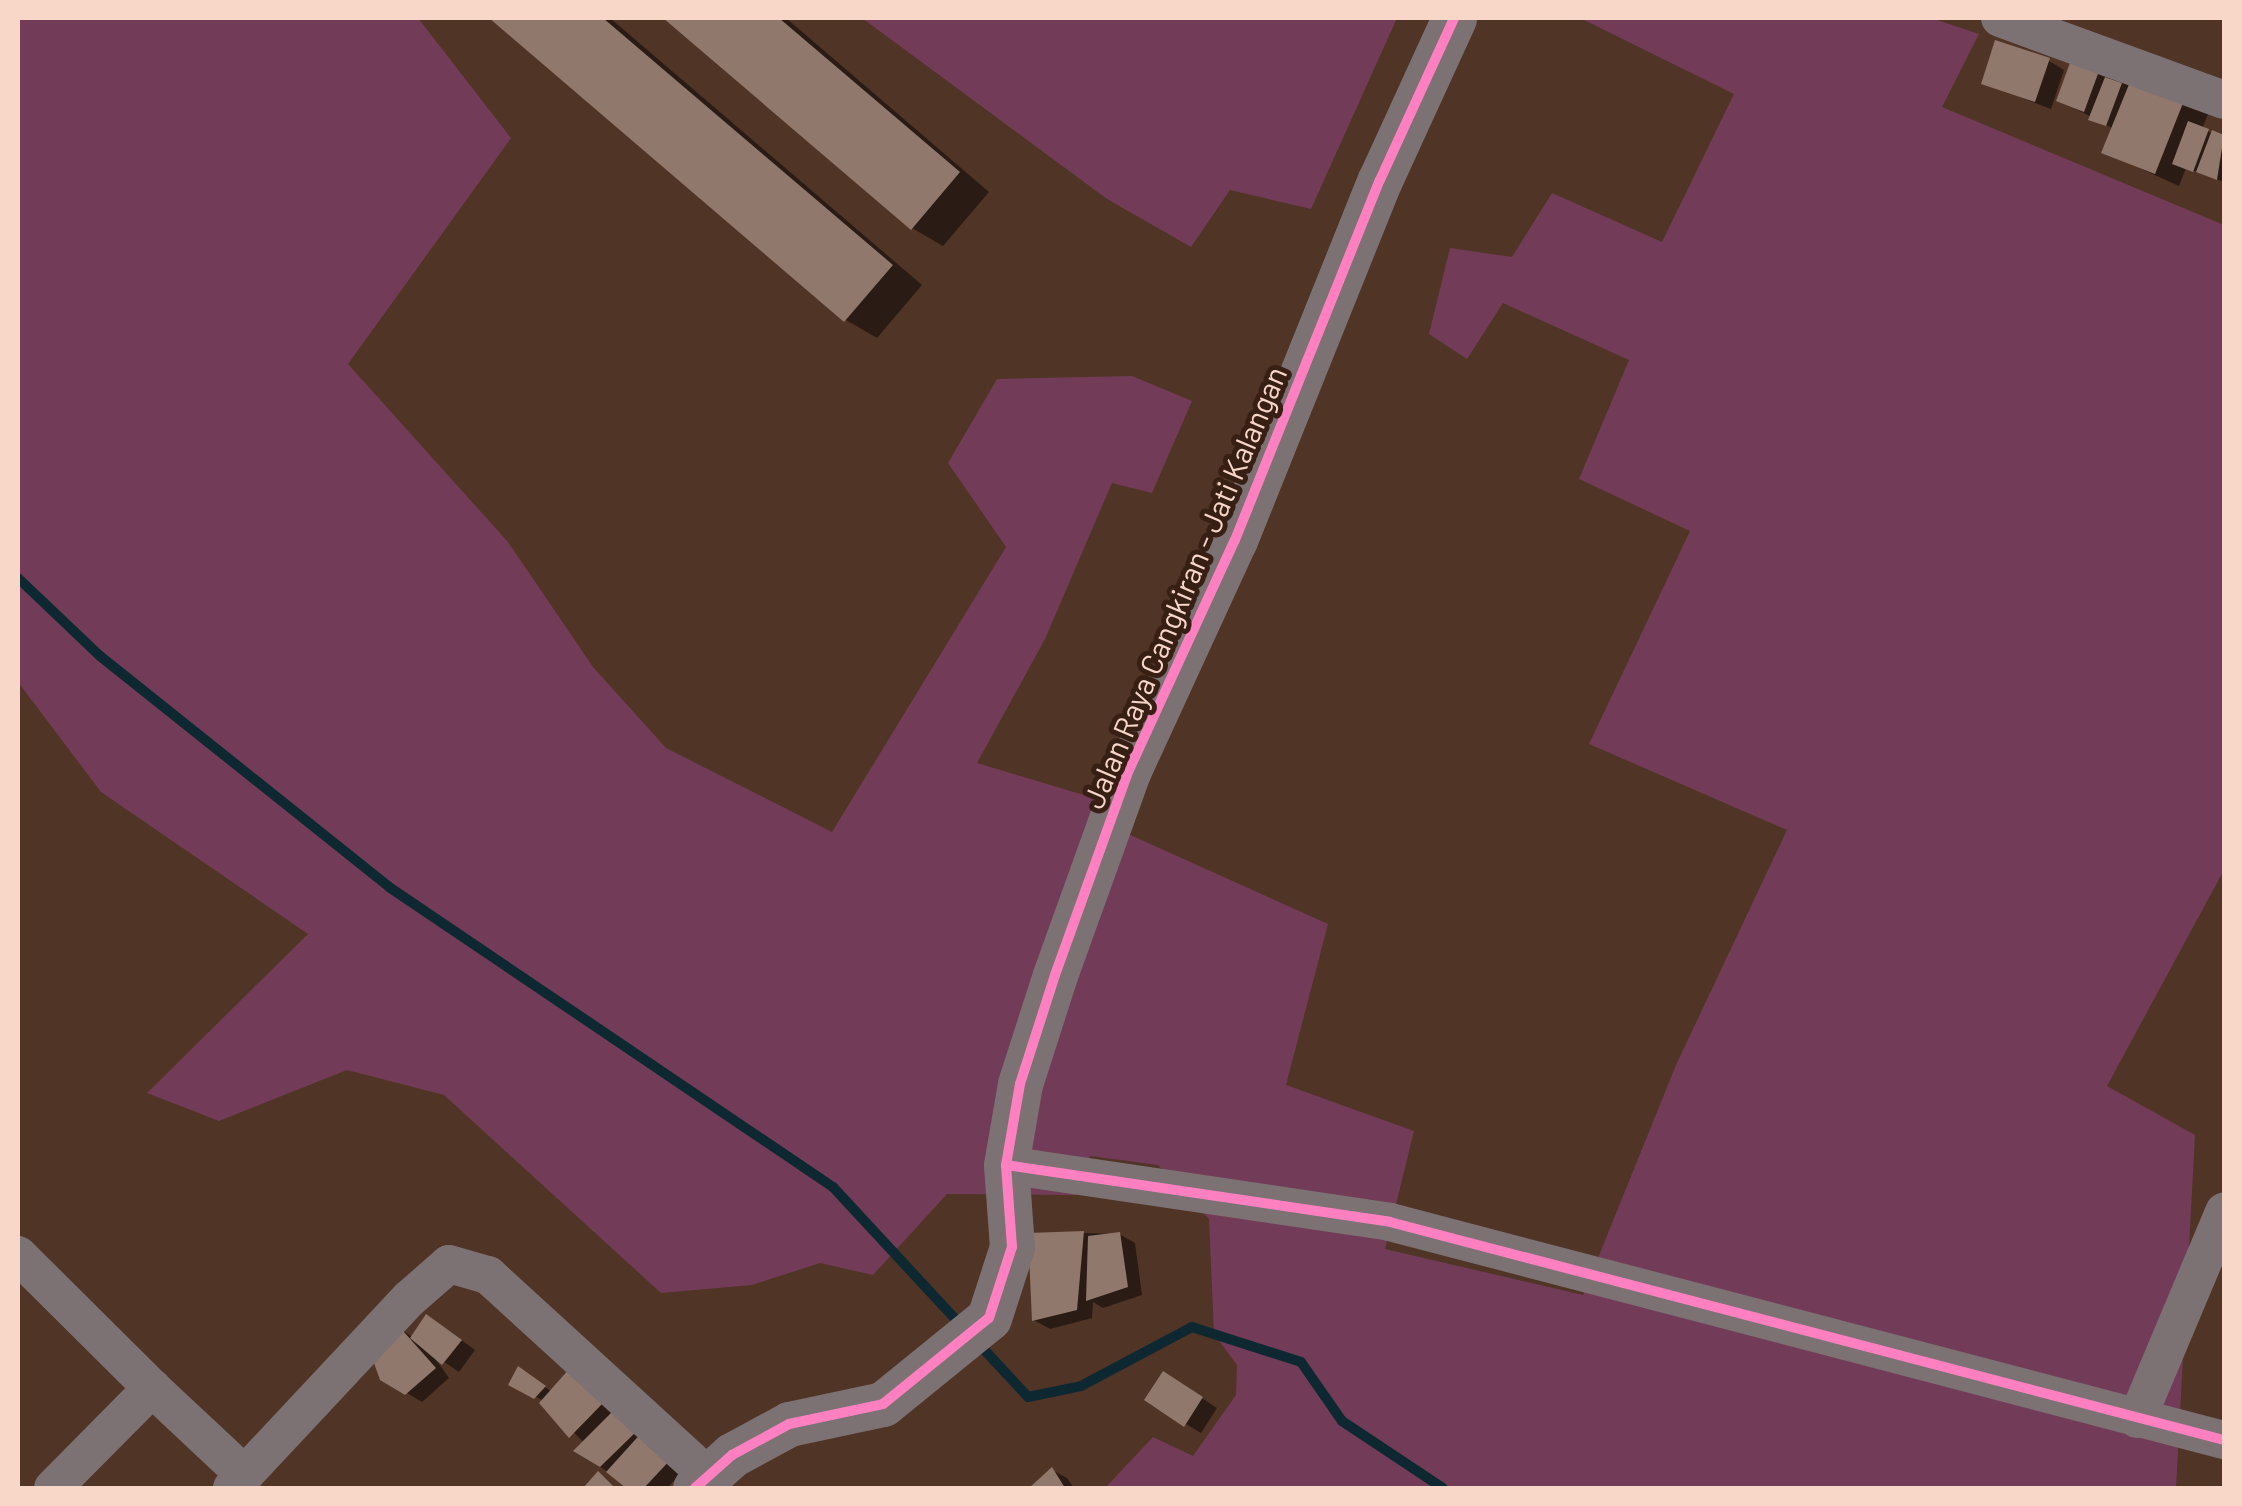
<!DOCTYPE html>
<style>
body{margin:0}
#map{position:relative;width:2242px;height:1506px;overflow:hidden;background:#503426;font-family:Barlow,sans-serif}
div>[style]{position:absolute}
.green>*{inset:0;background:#723c58}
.shadow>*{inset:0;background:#0007}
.stream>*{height:10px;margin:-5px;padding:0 5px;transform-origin:5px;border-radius:5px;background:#0e2831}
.building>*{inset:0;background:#91786c}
.minor>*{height:38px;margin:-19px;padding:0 19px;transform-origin:19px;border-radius:19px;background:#7c7173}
.tertiary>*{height:45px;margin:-22.5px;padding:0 22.5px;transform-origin:22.5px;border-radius:22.5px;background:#7c7173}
.cycleway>*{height:10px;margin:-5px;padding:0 5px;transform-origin:5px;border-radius:5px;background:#ff80c0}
span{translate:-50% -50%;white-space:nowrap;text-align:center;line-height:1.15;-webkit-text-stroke:10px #371f14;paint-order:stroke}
.street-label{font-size:30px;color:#f8d7c9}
.frame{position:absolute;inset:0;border:20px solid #f8d7c9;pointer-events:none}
</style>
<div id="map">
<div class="green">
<div style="clip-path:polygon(18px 18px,418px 18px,511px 138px,348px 364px,508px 542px,593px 667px,666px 748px,832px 832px,1006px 547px,948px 463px,997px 379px,1132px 376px,1192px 401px,1152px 493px,1112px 483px,1045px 639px,977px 763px,1104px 801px,1097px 820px,1328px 924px,1286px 1085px,1414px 1131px,1385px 1249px,1583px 1295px,1676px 1065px,1787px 830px,1589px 744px,1690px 531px,1579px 479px,1629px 360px,1503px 303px,1467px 359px,1429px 334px,1450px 248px,1512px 257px,1552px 193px,1662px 242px,1734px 94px,1580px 18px,1931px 18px,1979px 34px,1942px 107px,2224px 225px,2224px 870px,2107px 1086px,2195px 1135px,2176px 1488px,1105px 1488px,1153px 1437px,1193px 1456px,1236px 1395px,1237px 1365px,1214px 1334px,1209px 1219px,1158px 1165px,1090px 1156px,1076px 1195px,947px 1194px,873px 1275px,820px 1263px,752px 1285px,661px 1293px,444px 1095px,347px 1070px,219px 1121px,147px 1093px,308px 934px,101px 792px,18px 682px)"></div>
<div style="clip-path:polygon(862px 18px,1397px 18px,1311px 209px,1230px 190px,1191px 247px,1107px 199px)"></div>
</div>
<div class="shadow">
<div style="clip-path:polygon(492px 18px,610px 18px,922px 285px,877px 338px,846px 320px)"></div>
<div style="clip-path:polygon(667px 18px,786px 18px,989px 192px,943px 246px,912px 228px)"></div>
<div style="clip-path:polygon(2049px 61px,2064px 70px,2051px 109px,1984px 83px)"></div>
<div style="clip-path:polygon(2098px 73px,2208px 114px,2202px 129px,2224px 138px,2224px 182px,2186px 168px,2179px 186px,2104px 152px,2114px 129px,2059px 100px)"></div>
<div style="clip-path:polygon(1083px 1233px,1119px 1234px,1135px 1243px,1142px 1295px,1103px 1308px,1093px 1302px,1092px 1318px,1050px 1329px,1034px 1320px)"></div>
<div style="clip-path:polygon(396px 1326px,414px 1338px,442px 1326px,475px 1350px,459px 1372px,431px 1353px,449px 1378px,422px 1402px,382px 1378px)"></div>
<div style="clip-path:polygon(570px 1371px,686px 1468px,667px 1488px,630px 1488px,577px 1450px,584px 1443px,544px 1401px,512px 1384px,526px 1373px,552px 1392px)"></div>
<div style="clip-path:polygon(1179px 1383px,1217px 1408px,1201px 1433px,1186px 1424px)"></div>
<div style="clip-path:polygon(1052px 1470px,1067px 1478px,1074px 1488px,1033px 1488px)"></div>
</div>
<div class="stream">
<div style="left:18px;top:578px;width:113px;rotate:43.6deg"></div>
<div style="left:100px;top:656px;width:370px;rotate:38.6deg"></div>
<div style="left:389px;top:887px;width:536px;rotate:34.05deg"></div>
<div style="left:833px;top:1187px;width:188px;rotate:47.2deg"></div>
<div style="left:976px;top:1341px;width:76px;rotate:47.1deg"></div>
<div style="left:1028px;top:1397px;width:54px;rotate:-11.7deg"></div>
<div style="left:1081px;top:1386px;width:126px;rotate:-28deg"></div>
<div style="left:1192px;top:1327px;width:114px;rotate:17.8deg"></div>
<div style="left:1301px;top:1362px;width:72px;rotate:55.2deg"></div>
<div style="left:1342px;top:1421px;width:121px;rotate:33.6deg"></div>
</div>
<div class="building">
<div style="clip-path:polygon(489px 18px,603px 18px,893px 265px,844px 322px)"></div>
<div style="clip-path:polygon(663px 18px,779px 18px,960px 172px,911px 230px)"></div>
<div style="clip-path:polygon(1995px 40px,2050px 58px,2035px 102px,1981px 84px)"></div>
<div style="clip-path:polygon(2071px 60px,2099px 71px,2084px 112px,2056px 101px)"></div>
<div style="clip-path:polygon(2105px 77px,2122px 83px,2106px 126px,2088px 120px)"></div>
<div style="clip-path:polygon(2132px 77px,2185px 98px,2155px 174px,2101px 153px)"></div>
<div style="clip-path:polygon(2188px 121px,2209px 129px,2193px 172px,2172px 164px)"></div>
<div style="clip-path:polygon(2212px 130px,2224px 135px,2217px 180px,2196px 172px)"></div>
<div style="clip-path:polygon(1084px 1231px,1077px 1310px,1032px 1321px,1028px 1233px)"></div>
<div style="clip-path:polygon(1120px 1232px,1128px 1287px,1086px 1301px,1088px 1236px)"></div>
<div style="clip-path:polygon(426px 1314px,462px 1340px,442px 1365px,410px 1338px)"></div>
<div style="clip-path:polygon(396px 1323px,436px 1368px,405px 1395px,380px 1380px,369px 1349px)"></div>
<div style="clip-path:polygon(518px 1366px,546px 1386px,534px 1399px,508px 1385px)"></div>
<div style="clip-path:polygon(570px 1368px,604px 1402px,569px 1438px,539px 1403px)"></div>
<div style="clip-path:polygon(1163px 1371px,1203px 1397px,1184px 1427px,1144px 1400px)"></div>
<div style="clip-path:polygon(619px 1405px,640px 1428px,600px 1467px,573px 1451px)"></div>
<div style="clip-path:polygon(644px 1430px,672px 1458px,644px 1488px,626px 1488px,606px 1472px)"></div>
<div style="clip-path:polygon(1052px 1467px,1065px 1488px,1029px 1488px)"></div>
<div style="clip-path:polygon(598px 1471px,615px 1488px,583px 1488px)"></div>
</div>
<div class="minor">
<div style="left:2000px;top:18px;width:239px;rotate:20.1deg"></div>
<div style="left:1006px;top:1165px;width:388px;rotate:8.4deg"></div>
<div style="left:1390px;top:1222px;width:862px;rotate:14.65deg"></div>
<div style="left:18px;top:1255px;width:189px;rotate:44.8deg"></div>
<div style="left:2137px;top:1419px;width:225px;rotate:-67.2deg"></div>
<div style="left:53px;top:1488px;width:141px;rotate:-45.3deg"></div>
<div style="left:152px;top:1388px;width:127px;rotate:43.1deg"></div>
<div style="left:232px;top:1488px;width:259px;rotate:-46.9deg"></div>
<div style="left:409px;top:1299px;width:53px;rotate:-41.2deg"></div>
<div style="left:449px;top:1264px;width:41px;rotate:15.8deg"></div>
<div style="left:488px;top:1275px;width:297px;rotate:42.4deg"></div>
</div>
<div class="tertiary">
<div style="left:695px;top:1488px;width:50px;rotate:-41.7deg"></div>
<div style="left:732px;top:1455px;width:65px;rotate:-28.5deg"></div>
<div style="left:789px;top:1424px;width:96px;rotate:-12deg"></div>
<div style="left:883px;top:1404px;width:136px;rotate:-39.1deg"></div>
<div style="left:989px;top:1318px;width:75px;rotate:-72.1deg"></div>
<div style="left:1012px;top:1247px;width:82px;rotate:-94.2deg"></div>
<div style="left:1006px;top:1165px;width:82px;rotate:-80.2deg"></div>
<div style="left:1020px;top:1084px;width:114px;rotate:-72.2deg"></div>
<div style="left:1055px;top:975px;width:218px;rotate:-70.2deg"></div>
<div style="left:1129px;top:770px;width:253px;rotate:-65.3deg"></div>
<div style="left:1235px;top:540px;width:388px;rotate:-68.1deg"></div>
<div style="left:1380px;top:180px;width:178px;rotate:-65.4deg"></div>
</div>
<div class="cycleway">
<div style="left:1006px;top:1165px;width:388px;rotate:8.4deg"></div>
<div style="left:1390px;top:1222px;width:862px;rotate:14.65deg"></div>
<div style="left:695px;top:1488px;width:50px;rotate:-41.7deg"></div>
<div style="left:732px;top:1455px;width:65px;rotate:-28.5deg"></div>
<div style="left:789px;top:1424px;width:96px;rotate:-12deg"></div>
<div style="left:883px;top:1404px;width:136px;rotate:-39.1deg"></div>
<div style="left:989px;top:1318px;width:75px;rotate:-72.1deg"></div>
<div style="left:1012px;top:1247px;width:82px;rotate:-94.2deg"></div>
<div style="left:1006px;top:1165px;width:82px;rotate:-80.2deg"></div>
<div style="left:1020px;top:1084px;width:114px;rotate:-72.2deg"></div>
<div style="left:1055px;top:975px;width:218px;rotate:-70.2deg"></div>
<div style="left:1129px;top:770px;width:253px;rotate:-65.3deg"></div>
<div style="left:1235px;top:540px;width:388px;rotate:-68.1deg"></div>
<div style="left:1380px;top:180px;width:178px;rotate:-65.4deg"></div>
</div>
<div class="street-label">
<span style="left:1184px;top:587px;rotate:-67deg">Jalan Raya Cangkiran - Jati Kalangan</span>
</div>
<div class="frame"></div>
</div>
